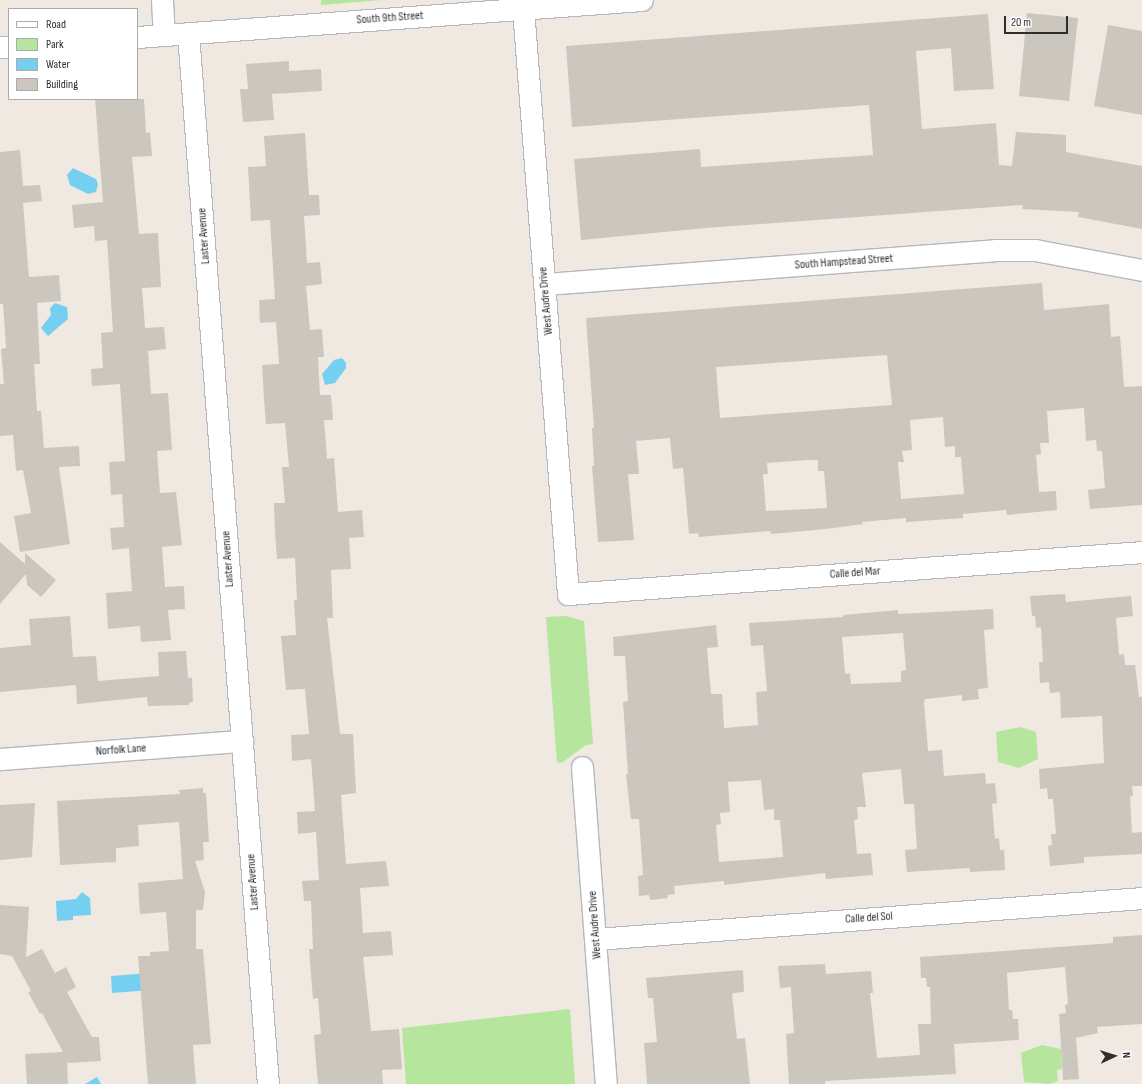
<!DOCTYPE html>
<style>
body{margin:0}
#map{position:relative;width:1142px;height:1084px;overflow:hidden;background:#efe9e1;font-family:"Sofia Sans Condensed",sans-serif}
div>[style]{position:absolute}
.green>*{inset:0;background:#b6e59e}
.water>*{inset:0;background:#75cff0}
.building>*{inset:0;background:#cbc7bf}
.roads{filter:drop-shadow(1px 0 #b4b7c1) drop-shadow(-1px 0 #b4b7c1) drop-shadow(0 1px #b4b7c1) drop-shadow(0 -1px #b4b7c1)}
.minor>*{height:21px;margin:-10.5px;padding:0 10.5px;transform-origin:10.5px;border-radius:10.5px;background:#fff}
span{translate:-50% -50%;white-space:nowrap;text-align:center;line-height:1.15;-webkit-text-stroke:3px #fff;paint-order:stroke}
.street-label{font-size:12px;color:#2e2e2e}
.legend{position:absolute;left:8px;top:8px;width:130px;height:92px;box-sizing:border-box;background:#fff;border:1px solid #ababab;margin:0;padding:5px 7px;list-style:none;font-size:12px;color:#2e2e2e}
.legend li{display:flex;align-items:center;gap:8px;height:20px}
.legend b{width:20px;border:1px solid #ababab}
.north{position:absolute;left:1094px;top:1036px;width:40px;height:40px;-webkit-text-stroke:3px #fff;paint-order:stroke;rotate:86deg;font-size:11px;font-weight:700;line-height:16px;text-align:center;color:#2e2e2e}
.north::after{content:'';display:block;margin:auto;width:14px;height:18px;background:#2e2e2e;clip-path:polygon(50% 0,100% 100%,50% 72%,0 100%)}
.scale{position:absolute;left:1004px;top:16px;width:64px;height:18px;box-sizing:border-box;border:2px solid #2e2e2e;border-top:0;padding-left:5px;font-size:12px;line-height:14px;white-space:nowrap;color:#2e2e2e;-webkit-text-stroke:3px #fff;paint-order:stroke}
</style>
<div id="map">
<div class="green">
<div style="clip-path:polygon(321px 0,382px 0,321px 5px)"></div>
<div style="clip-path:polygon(566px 616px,584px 621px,593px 744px,586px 745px,563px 762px,557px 763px,546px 617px)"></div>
<div style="clip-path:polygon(1021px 727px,1036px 732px,1038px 759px,1019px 768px,998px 762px,996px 732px)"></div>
<div style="clip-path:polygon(570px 1009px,575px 1084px,406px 1084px,402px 1028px)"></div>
<div style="clip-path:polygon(1042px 1045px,1061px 1049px,1062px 1069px,1057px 1070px,1058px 1081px,1049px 1084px,1024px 1082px,1021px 1053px)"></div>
</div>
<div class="water">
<div style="clip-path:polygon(73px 168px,96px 179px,98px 184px,96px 192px,88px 194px,70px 185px,67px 175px)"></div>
<div style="clip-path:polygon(55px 303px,67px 307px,68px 319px,48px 336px,41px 328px,51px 315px,50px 308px)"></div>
<div style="clip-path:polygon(342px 358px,346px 363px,346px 368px,335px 383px,325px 385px,322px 374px,334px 360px)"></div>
<div style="clip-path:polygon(82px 892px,90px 898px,91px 915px,73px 916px,73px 920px,57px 921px,56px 901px,76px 899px)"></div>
<div style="clip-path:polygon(150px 973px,151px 990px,112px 993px,111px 976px)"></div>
<div style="clip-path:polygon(97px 1077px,101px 1084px,85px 1084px)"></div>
</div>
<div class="building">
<div style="clip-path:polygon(1027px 13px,1078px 18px,1069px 101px,1019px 96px)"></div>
<div style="clip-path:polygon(988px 14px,994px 89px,954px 91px,951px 48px,916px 51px,922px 129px,996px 123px,999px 165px,1012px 166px,1016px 132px,1066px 135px,1066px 152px,1142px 166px,1142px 229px,1078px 217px,1079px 212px,1022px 209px,1023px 205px,706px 228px,581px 240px,574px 159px,700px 149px,701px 167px,873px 155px,869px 105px,572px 127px,566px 46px)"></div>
<div style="clip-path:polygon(1108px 25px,1142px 31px,1142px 115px,1094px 106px)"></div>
<div style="clip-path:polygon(289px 61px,289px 71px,321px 69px,322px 91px,272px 94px,274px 120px,243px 122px,240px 89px,248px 89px,246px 64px)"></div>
<div style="clip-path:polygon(95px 99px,144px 99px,146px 133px,150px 132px,152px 156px,132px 157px,139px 234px,158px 233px,161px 287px,142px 288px,145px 328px,164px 327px,166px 349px,148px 351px,151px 394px,168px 393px,172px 450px,157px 451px,160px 493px,176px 492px,182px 545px,162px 547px,165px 587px,184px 586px,185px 609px,168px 610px,171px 640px,141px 642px,140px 626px,108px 629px,106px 593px,132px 591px,129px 548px,112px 550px,110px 528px,124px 527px,122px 494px,111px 495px,109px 462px,125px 461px,120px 384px,92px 386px,91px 369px,103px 368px,101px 333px,113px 332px,107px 240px,95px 241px,94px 226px,74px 228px,72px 205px,103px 202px)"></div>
<div style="clip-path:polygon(305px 133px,309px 195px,319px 195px,320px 215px,304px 216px,307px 263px,320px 262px,322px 284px,306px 286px,310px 330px,322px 329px,324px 357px,318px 357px,320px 395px,331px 395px,333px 420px,324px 420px,327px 459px,334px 458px,338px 512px,362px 510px,364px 537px,349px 538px,351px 569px,331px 570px,333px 618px,327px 618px,340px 734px,353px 734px,356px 793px,341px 795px,346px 864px,386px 861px,389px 886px,360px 888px,363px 933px,391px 931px,393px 955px,363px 957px,371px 1031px,399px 1029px,402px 1069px,382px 1070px,383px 1084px,318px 1084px,316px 1062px,314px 1035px,321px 1034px,318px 998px,313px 999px,309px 949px,313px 949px,311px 901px,304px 901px,302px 881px,319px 880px,316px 832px,298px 834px,297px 812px,315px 811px,311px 759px,292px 761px,291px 735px,309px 734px,305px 689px,286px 690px,281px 636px,296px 635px,294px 600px,297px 600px,295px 558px,277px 559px,275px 530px,274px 503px,285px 503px,282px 467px,289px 467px,285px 423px,266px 424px,264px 400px,262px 365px,279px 364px,276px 322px,260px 323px,259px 300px,275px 299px,270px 220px,251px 221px,248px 167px,266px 166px,264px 136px)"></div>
<div style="clip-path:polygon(20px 150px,23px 186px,40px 185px,42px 201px,23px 203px,29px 277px,59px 275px,61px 301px,37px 303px,40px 364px,34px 364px,37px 411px,41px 411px,44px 448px,79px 446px,80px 466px,59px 467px,70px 544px,20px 552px,14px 516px,31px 513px,23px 470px,16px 471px,13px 435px,0 436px,0 384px,4px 384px,1px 349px,6px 348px,3px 304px,0 304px,0 152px)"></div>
<div style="clip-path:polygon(evenodd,1042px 283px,1044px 310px,1109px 304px,1111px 337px,1120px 336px,1124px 387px,1142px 386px,1142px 505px,1090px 509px,1088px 490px,1105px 488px,1102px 451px,1097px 451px,1096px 440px,1086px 441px,1084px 408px,1047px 411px,1049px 443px,1040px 443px,1041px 454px,1036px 455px,1039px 492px,1056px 491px,1057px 510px,1007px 515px,1006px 510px,963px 514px,963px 518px,906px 522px,906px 518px,862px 522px,863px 524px,826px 529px,771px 534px,770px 531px,699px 537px,698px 533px,689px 534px,683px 468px,673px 469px,670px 438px,636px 441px,639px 474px,628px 474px,634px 540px,598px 542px,592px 466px,594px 466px,592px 428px,594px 428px,586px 318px,1042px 283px,887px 355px,892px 405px,720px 418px,716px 367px,887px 355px,1042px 283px,943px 417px,945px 447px,955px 446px,955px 457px,961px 457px,964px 494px,901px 499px,898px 462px,904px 462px,902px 451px,912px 450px,910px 420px,943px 417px,1042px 283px,808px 460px,818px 460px,818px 471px,824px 471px,827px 508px,766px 511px,763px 474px,768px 474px,767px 463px,808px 460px)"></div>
<div style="clip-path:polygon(0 542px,25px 564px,25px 553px,56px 580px,41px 597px,27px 585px,26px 574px,0 604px)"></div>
<div style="clip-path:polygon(1065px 594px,1066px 602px,1131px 596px,1133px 616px,1116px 618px,1119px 655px,1124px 654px,1125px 665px,1135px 665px,1139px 697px,1142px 697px,1142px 786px,1132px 786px,1133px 796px,1130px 796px,1132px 833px,1142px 832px,1142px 854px,1084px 857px,1084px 863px,1050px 866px,1048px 846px,1052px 845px,1051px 834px,1056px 834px,1053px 799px,1048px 799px,1047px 788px,1040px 789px,1039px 769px,1104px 763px,1102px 716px,1061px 718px,1060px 692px,1050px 693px,1049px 682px,1040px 683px,1039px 662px,1043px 662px,1041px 627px,1036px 628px,1035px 616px,1032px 616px,1030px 596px)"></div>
<div style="clip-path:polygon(evenodd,993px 609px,994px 629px,984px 630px,988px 688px,978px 689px,979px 699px,962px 701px,962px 695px,925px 699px,924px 702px,928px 751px,942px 750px,944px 776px,985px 773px,986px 784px,995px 783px,997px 803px,992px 804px,995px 839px,999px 838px,1000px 850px,1004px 850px,1005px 870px,970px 872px,970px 868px,907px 872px,905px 850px,917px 849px,914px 804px,904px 804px,901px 769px,862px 773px,866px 807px,857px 807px,858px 819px,854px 820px,857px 854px,871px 853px,873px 875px,826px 879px,825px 873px,724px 885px,724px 881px,674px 886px,675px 894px,667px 895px,668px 898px,650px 900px,649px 895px,639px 896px,638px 876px,643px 875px,639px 819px,631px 819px,626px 774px,628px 774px,623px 702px,628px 701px,625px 656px,614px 656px,613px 637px,716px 625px,718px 647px,707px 648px,711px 694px,722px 694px,724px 728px,758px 725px,756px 692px,767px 691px,763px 645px,751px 646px,749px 623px,843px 617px,843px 615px,898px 610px,898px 614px,993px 609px,903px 633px,906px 670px,901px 671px,901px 682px,851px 684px,850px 673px,845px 674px,842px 637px,903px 633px,993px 609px,761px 780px,764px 810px,774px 809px,774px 820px,780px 820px,783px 857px,719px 862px,716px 825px,721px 824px,720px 813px,730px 812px,728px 782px,761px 780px)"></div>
<div style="clip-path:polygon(70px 616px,73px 657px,96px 656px,98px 681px,159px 676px,158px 652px,186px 651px,188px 678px,192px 678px,193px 702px,189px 703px,189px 705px,148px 706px,147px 697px,77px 704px,76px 685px,0 692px,0 648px,31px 645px,29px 619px)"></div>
<div style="clip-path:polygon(203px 788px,203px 793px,206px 793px,209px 842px,203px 842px,204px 860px,195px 861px,205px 892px,203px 910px,196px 910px,196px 949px,203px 949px,211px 1044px,193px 1045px,196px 1084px,148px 1084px,138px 956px,150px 956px,150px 952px,169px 951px,166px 912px,140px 914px,138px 883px,183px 879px,179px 822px,138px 825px,139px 846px,116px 848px,116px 862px,60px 865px,57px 801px,180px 794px,179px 790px)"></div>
<div style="clip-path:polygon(35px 803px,32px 857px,0 860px,0 805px)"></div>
<div style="clip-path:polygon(0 905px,29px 907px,26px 957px,42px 949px,55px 973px,66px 967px,76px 987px,67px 992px,92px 1037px,99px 1037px,101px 1061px,68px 1063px,67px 1060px,68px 1084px,27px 1084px,25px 1054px,63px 1052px,42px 1013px,40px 1014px,28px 992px,31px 991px,12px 956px,0 954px)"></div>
<div style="clip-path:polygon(1142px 935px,1142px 1024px,1097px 1027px,1098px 1033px,1076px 1038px,1079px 1079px,1063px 1080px,1059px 1014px,1066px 1013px,1065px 1005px,1068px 1004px,1065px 967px,1007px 973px,1009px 1010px,1012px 1010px,1013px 1019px,1018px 1019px,1019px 1040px,954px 1044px,956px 1074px,825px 1081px,825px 1084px,789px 1084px,786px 1034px,794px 1033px,791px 989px,791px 987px,780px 988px,778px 966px,825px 964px,826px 974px,871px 971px,873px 993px,870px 993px,877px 1058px,920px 1055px,918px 1024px,931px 1024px,930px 987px,927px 987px,926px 978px,921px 978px,920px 957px,1113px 943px,1113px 937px)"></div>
<div style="clip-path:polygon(743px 970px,744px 992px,733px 993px,732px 995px,737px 1039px,745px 1038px,750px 1084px,647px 1084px,644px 1043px,657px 1042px,653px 998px,648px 998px,646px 978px)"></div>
</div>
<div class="roads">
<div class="minor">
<div style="left:162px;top:0;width:35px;rotate:87deg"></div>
<div style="left:523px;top:8px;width:588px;rotate:85.61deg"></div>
<div style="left:568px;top:594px;width:576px;rotate:-4.18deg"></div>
<div style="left:188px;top:33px;width:1054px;rotate:85.65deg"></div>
<div style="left:137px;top:37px;width:506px;rotate:-4.19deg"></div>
<div style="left:0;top:47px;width:9px"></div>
<div style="left:545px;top:284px;width:451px;rotate:-4.3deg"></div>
<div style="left:995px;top:250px;width:40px"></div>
<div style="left:1035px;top:250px;width:109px;rotate:10.6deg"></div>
<div style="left:0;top:759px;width:243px;rotate:-4.3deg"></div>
<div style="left:582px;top:767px;width:318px;rotate:85.7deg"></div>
<div style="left:596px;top:939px;width:548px;rotate:-4.29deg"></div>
</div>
</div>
<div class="street-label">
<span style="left:390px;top:18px;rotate:-4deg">South 9th Street</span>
<span style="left:204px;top:236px;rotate:-94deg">Laster Avenue</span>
<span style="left:844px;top:262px;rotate:-4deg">South Hampstead Street</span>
<span style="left:546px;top:301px;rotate:-95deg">West Audre Drive</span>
<span style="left:228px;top:559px;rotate:-94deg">Laster Avenue</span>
<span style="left:855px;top:573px;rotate:-4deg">Calle del Mar</span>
<span style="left:121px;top:750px;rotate:-4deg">Norfolk Lane</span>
<span style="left:253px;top:882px;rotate:-94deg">Laster Avenue</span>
<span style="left:869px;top:918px;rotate:-4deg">Calle del Sol</span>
<span style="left:595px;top:925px;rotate:-94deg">West Audre Drive</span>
</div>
<ul class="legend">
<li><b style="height:5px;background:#fff"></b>Road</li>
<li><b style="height:11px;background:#b6e59e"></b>Park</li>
<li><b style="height:11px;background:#75cff0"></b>Water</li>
<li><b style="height:11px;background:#cbc7bf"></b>Building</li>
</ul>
<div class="north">N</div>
<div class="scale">20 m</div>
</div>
